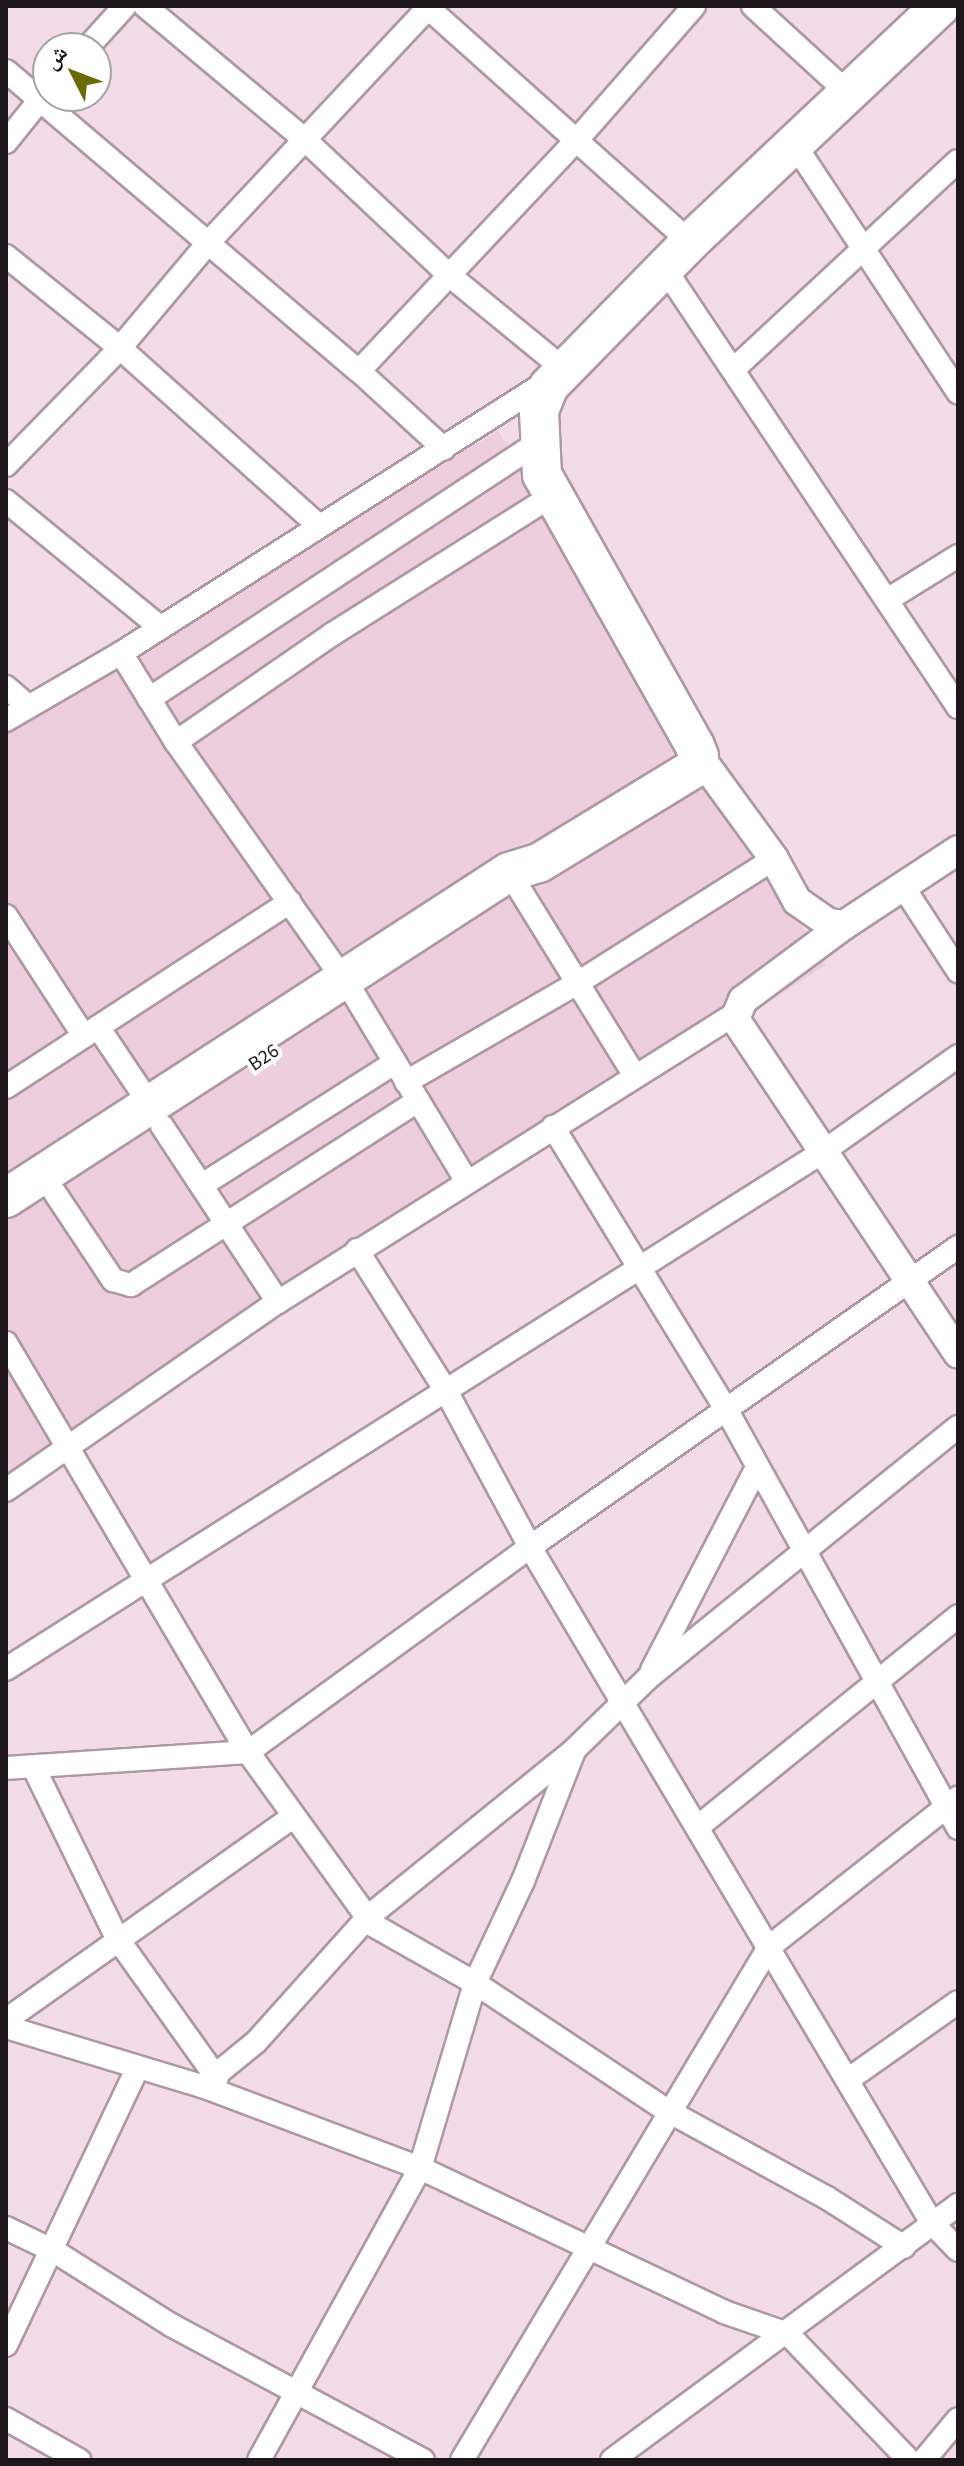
<!DOCTYPE html>
<meta charset="utf-8">
<style>
body{margin:0}
#map{position:relative;width:964px;height:2466px;overflow:hidden;background:#f2dce8;font-family:"Source Sans 3","Noto Naskh Arabic",sans-serif}
div>[style]{position:absolute}
.built>*{inset:0;background:#eccede}
.roads{filter:drop-shadow(2px 0 #ad98a3) drop-shadow(-2px 0 #ad98a3) drop-shadow(0 2px #ad98a3) drop-shadow(0 -2px #ad98a3)}
.minor>*{height:22px;margin:-11px;padding:0 11px;transform-origin:11px;border-radius:11px;background:#fff}
.tertiary>*{height:28px;margin:-14px;padding:0 14px;transform-origin:14px;border-radius:14px;background:#fff}
.trunk>*{height:38px;margin:-19px;padding:0 19px;transform-origin:19px;border-radius:19px;background:#fff}
span{translate:-50% -50%;white-space:nowrap;text-align:center;line-height:1.15;-webkit-text-stroke:8px #fff;paint-order:stroke}
.street-label{font-size:20px;color:#1d161a}
.frame{position:absolute;inset:0;border:8px solid #1d161a;pointer-events:none}
.north{position:absolute;left:32px;top:32px;width:80px;height:80px;box-sizing:border-box;background:#fff;border:2px solid #a5a2a3;border-radius:50%;rotate:312deg;font-size:22px;font-weight:700;line-height:32px;text-align:center;color:#1d161a}
.north::after{content:'';display:block;margin:auto;width:28px;height:36px;background:#6b6a08;clip-path:polygon(50% 0,100% 100%,50% 72%,0 100%)}
</style>
<div id="map">
<div class="built">
<div style="clip-path:polygon(498px 431px,826px 965px,6px 1492px,6px 677px,42px 707px)"></div>
</div>
<div class="roads">
<div class="minor">
<div style="left:426px;top:6px;width:354px;rotate:41.8deg"></div>
<div style="left:753px;top:6px;width:127px;rotate:42.5deg"></div>
<div style="left:87px;top:48px;width:57px;rotate:-47.9deg"></div>
<div style="left:6px;top:71px;width:463px;rotate:40.4deg"></div>
<div style="left:359px;top:371px;width:115px;rotate:42.5deg"></div>
<div style="left:6px;top:142px;width:65px;rotate:-51.2deg"></div>
<div style="left:793px;top:142px;width:300px;rotate:56.6deg"></div>
<div style="left:6px;top:256px;width:146px;rotate:38.9deg"></div>
<div style="left:120px;top:348px;width:266px;rotate:41.8deg"></div>
<div style="left:665px;top:269px;width:527px;rotate:56.22deg"></div>
<div style="left:735px;top:368px;width:304px;rotate:-42.9deg"></div>
<div style="left:359px;top:371px;width:316px;rotate:-46.7deg"></div>
<div style="left:576px;top:141px;width:179px;rotate:-48.8deg"></div>
<div style="left:6px;top:465px;width:163px;rotate:-45.7deg"></div>
<div style="left:120px;top:348px;width:137px;rotate:-50deg"></div>
<div style="left:208px;top:243px;width:325px;rotate:-46.9deg"></div>
<div style="left:6px;top:501px;width:200px;rotate:39.3deg"></div>
<div style="left:887px;top:600px;width:84px;rotate:-31.8deg"></div>
<div style="left:121px;top:653px;width:105px;rotate:58.3deg"></div>
<div style="left:176px;top:742px;width:290px;rotate:54.8deg"></div>
<div style="left:6px;top:687px;width:29px;rotate:41deg"></div>
<div style="left:149px;top:699px;width:465px;rotate:-33.4deg"></div>
<div style="left:6px;top:720px;width:133px;rotate:-30.2deg"></div>
<div style="left:121px;top:653px;width:527px;rotate:-32.51deg"></div>
<div style="left:565px;top:370px;width:150px;rotate:-140.7deg"></div>
<div style="left:449px;top:275px;width:199px;rotate:-136.8deg"></div>
<div style="left:304px;top:139px;width:207px;rotate:-140.1deg"></div>
<div style="left:176px;top:742px;width:188px;rotate:-34.6deg"></div>
<div style="left:331px;top:635px;width:261px;rotate:-32.2deg"></div>
<div style="left:509px;top:872px;width:240px;rotate:58.3deg"></div>
<div style="left:902px;top:885px;width:103px;rotate:56.9deg"></div>
<div style="left:6px;top:916px;width:143px;rotate:57deg"></div>
<div style="left:355px;top:996px;width:215px;rotate:58.9deg"></div>
<div style="left:98px;top:1027px;width:229px;rotate:-33.1deg"></div>
<div style="left:406px;top:1082px;width:196px;rotate:-30deg"></div>
<div style="left:576px;top:984px;width:234px;rotate:-32.3deg"></div>
<div style="left:6px;top:1087px;width:110px;rotate:-33.1deg"></div>
<div style="left:98px;top:1027px;width:95px;rotate:56.1deg"></div>
<div style="left:162px;top:1126px;width:211px;rotate:56.6deg"></div>
<div style="left:553px;top:1127px;width:331px;rotate:58.5deg"></div>
<div style="left:726px;top:1409px;width:479px;rotate:61deg"></div>
<div style="left:202px;top:1185px;width:227px;rotate:-32.4deg"></div>
<div style="left:55px;top:1193px;width:105px;rotate:56.3deg"></div>
<div style="left:113px;top:1280px;width:19px;rotate:16deg"></div>
<div style="left:131px;top:1285px;width:341px;rotate:-32.7deg"></div>
<div style="left:357px;top:1250px;width:165px;rotate:57.7deg"></div>
<div style="left:445px;top:1389px;width:179px;rotate:61.7deg"></div>
<div style="left:530px;top:1547px;width:786px;rotate:59.26deg"></div>
<div style="left:932px;top:2223px;width:37px;rotate:46deg"></div>
<div style="left:6px;top:1343px;width:475px;rotate:59.4deg"></div>
<div style="left:248px;top:1752px;width:213px;rotate:54.2deg"></div>
<div style="left:373px;top:1925px;width:117px;rotate:29.6deg"></div>
<div style="left:475px;top:1983px;width:232px;rotate:33.6deg"></div>
<div style="left:668px;top:2111px;width:181px;rotate:28.7deg"></div>
<div style="left:827px;top:2198px;width:91px;rotate:32.5deg"></div>
<div style="left:6px;top:1490px;width:331px;rotate:-34.7deg"></div>
<div style="left:278px;top:1302px;width:540px;rotate:-32.22deg"></div>
<div style="left:6px;top:1669px;width:968px;rotate:-32.34deg"></div>
<div style="left:824px;top:1151px;width:164px;rotate:-35.3deg"></div>
<div style="left:652px;top:1670px;width:226px;rotate:-62.6deg"></div>
<div style="left:6px;top:1768px;width:243px;rotate:-3.8deg"></div>
<div style="left:248px;top:1752px;width:349px;rotate:-36deg"></div>
<div style="left:530px;top:1547px;width:523px;rotate:-35.03deg"></div>
<div style="left:34px;top:1768px;width:189px;rotate:64deg"></div>
<div style="left:117px;top:1938px;width:172px;rotate:54.5deg"></div>
<div style="left:699px;top:1826px;width:333px;rotate:-39deg"></div>
<div style="left:6px;top:2020px;width:352px;rotate:-35.3deg"></div>
<div style="left:6px;top:2027px;width:205px;rotate:16.8deg"></div>
<div style="left:202px;top:2086px;width:233px;rotate:20.6deg"></div>
<div style="left:420px;top:2168px;width:336px;rotate:25.3deg"></div>
<div style="left:724px;top:2312px;width:68px;rotate:19deg"></div>
<div style="left:788px;top:2334px;width:175px;rotate:46.2deg"></div>
<div style="left:849px;top:2079px;width:133px;rotate:-35.2deg"></div>
<div style="left:202px;top:2086px;width:70px;rotate:-39.2deg"></div>
<div style="left:256px;top:2042px;width:168px;rotate:-48.1deg"></div>
<div style="left:368px;top:1917px;width:265px;rotate:-39deg"></div>
<div style="left:574px;top:1750px;width:105px;rotate:-44.2deg"></div>
<div style="left:649px;top:1677px;width:397px;rotate:-39deg"></div>
<div style="left:6px;top:2228px;width:53px;rotate:25.6deg"></div>
<div style="left:54px;top:2251px;width:138px;rotate:32.3deg"></div>
<div style="left:171px;top:2325px;width:286px;rotate:28.2deg"></div>
<div style="left:6px;top:2345px;width:306px;rotate:-64.6deg"></div>
<div style="left:6px;top:2419px;width:84px;rotate:29.3deg"></div>
<div style="left:259px;top:2460px;width:333px;rotate:-61.1deg"></div>
<div style="left:420px;top:2168px;width:193px;rotate:-73.4deg"></div>
<div style="left:475px;top:1983px;width:113px;rotate:-64.8deg"></div>
<div style="left:523px;top:1881px;width:140px;rotate:-68.6deg"></div>
<div style="left:462px;top:2460px;width:598px;rotate:-59.1deg"></div>
<div style="left:769px;top:1947px;width:241px;rotate:-38.3deg"></div>
<div style="left:612px;top:2460px;width:430px;rotate:-36.4deg"></div>
<div style="left:924px;top:2460px;width:53px;rotate:-50.3deg"></div>
</div>
<div class="tertiary">
<div style="left:699px;top:756px;width:127px;rotate:53.9deg"></div>
<div style="left:774px;top:859px;width:48px;rotate:61.3deg"></div>
<div style="left:797px;top:901px;width:38px;rotate:35deg"></div>
<div style="left:828px;top:923px;width:16px;rotate:7deg"></div>
<div style="left:844px;top:925px;width:136px;rotate:-33.3deg"></div>
<div style="left:844px;top:925px;width:126px;rotate:143.4deg"></div>
<div style="left:743px;top:1000px;width:21px;rotate:113deg"></div>
<div style="left:735px;top:1019px;width:402px;rotate:56.3deg"></div>
</div>
<div class="trunk">
<div style="left:6px;top:1198px;width:599px;rotate:-32.95deg"></div>
<div style="left:509px;top:872px;width:31px;rotate:-17deg"></div>
<div style="left:539px;top:863px;width:180px;rotate:-31.4deg"></div>
<div style="left:693px;top:769px;width:14px;rotate:-65deg"></div>
<div style="left:699px;top:756px;width:11px;rotate:-112deg"></div>
<div style="left:695px;top:746px;width:311px;rotate:-119.4deg"></div>
<div style="left:542px;top:475px;width:64px;rotate:-92.7deg"></div>
<div style="left:539px;top:411px;width:27px;rotate:-68deg"></div>
<div style="left:549px;top:386px;width:202px;rotate:-45.6deg"></div>
<div style="left:690px;top:242px;width:344px;rotate:-43.3deg"></div>
</div>
</div>
<div class="street-label">
<span style="left:264px;top:1058px;rotate:-34deg">B26</span>
</div>
<div class="frame"></div>
<div class="north">ش</div>
</div>
